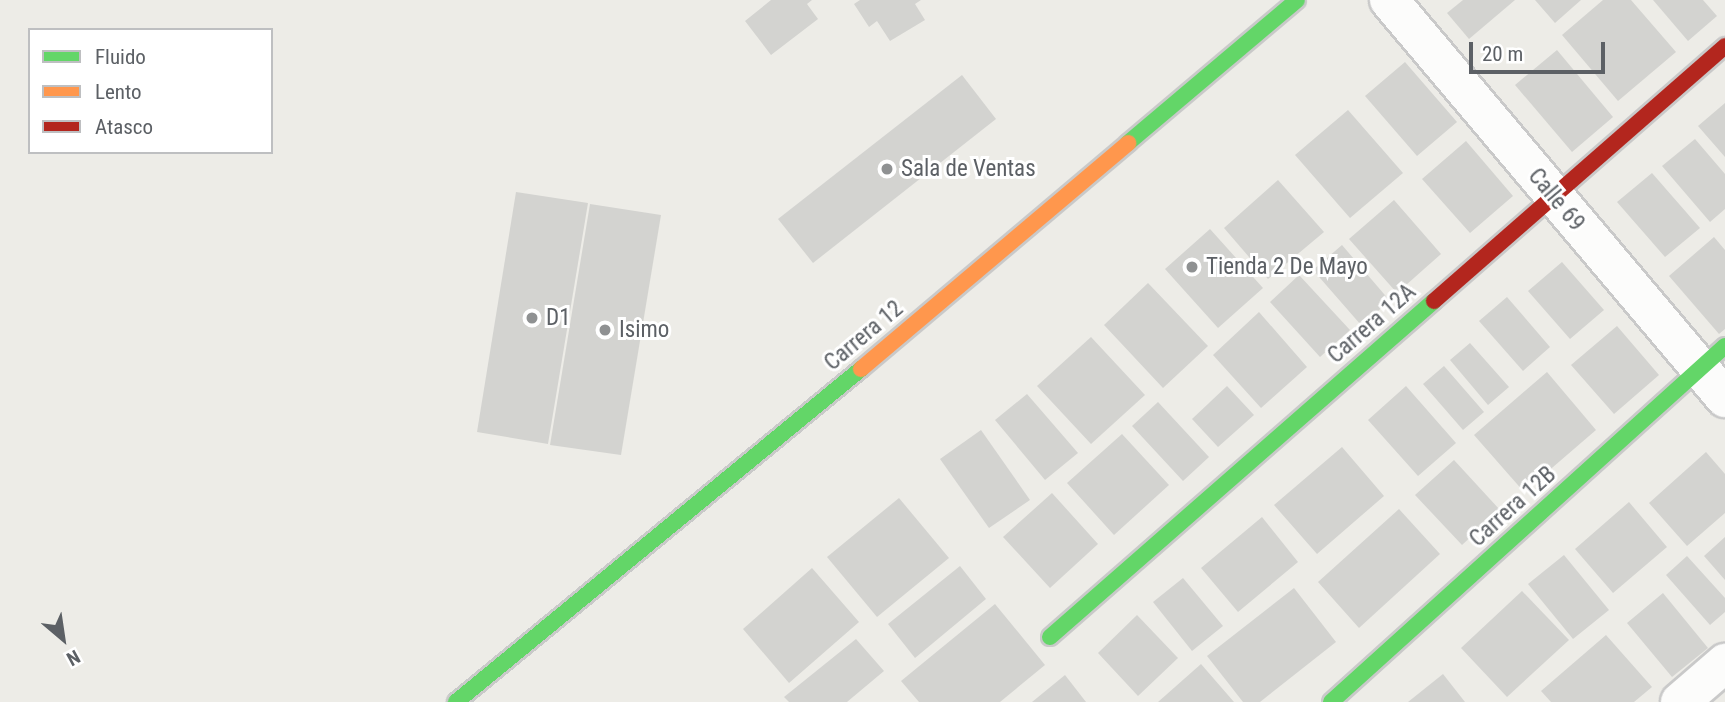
<!DOCTYPE html>
<style>
body{margin:0}
#map{position:relative;width:1725px;height:702px;overflow:hidden;background:#edece7;font-family:"Roboto Condensed",sans-serif}
div>[style]{position:absolute}
.building>*{inset:0;background:#d3d3d0}
.roads{filter:drop-shadow(2px 0 #c9c9c9) drop-shadow(-2px 0 #c9c9c9) drop-shadow(0 2px #c9c9c9) drop-shadow(0 -2px #c9c9c9)}
.street>*{height:38px;margin:-19px;padding:0 19px;transform-origin:19px;border-radius:19px;background:#fcfcfb}
.fast>*{height:16px;margin:-8px;padding:0 8px;transform-origin:8px;border-radius:8px;background:#63d668}
.slow>*{height:16px;margin:-8px;padding:0 8px;transform-origin:8px;border-radius:8px;background:#ff974d}
.jam>*{height:16px;margin:-8px;padding:0 8px;transform-origin:8px;border-radius:8px;background:#b3261e}
.dots>*{width:19px;height:19px;translate:-50% -50%;box-sizing:border-box;border:4px solid #fff;border-radius:50%}
span{translate:-50% -50%;white-space:nowrap;text-align:center;line-height:1.15;-webkit-text-stroke:6px #fff;paint-order:stroke}
.poi-label{font-size:23px;color:#5c6065}
.left{translate:0 -50%;text-align:left}
.street-label{font-size:23px;color:#5c6065}
.legend{position:absolute;left:28px;top:28px;width:245px;height:126px;box-sizing:border-box;background:#fff;border:2px solid #bebfc1;margin:0;padding:9px 12px;list-style:none;font-size:21px;color:#5c6065}
.legend li{display:flex;align-items:center;gap:14px;height:35px}
.legend b{width:35px;border:2px solid #bebfc1}
.north{position:absolute;left:28px;top:604px;width:70px;height:70px;-webkit-text-stroke:5px #fff;paint-order:stroke;rotate:151deg;font-size:19px;font-weight:700;line-height:28px;text-align:center;color:#5c6065}
.north::after{content:'';display:block;margin:auto;width:24px;height:32px;background:#5c6065;clip-path:polygon(50% 0,100% 100%,50% 72%,0 100%)}
.scale{position:absolute;left:1469px;top:42px;width:136px;height:32px;box-sizing:border-box;border:4px solid #5c6065;border-top:0;padding-left:9px;font-size:21px;line-height:24px;white-space:nowrap;color:#5c6065;-webkit-text-stroke:5px #fff;paint-order:stroke}
</style>
<div id="map">
<div class="building">
<div style="clip-path:polygon(771px 0,812px 0,807px 4px,818px 19px,771px 55px,745px 21px)"></div>
<div style="clip-path:polygon(860px 0,921px 0,915px 4px,925px 20px,890px 41px,877px 21px,869px 27px,854px 4px)"></div>
<div style="clip-path:polygon(1463px 0,1515px 0,1469px 39px,1447px 13px)"></div>
<div style="clip-path:polygon(1535px 0,1581px 0,1555px 23px)"></div>
<div style="clip-path:polygon(1603px 0,1631px 0,1676px 52px,1618px 101px,1562px 35px)"></div>
<div style="clip-path:polygon(1653px 0,1703px 0,1717px 16px,1688px 41px)"></div>
<div style="clip-path:polygon(1557px 50px,1613px 117px,1572px 152px,1515px 85px)"></div>
<div style="clip-path:polygon(1405px 62px,1457px 122px,1417px 156px,1365px 96px)"></div>
<div style="clip-path:polygon(962px 75px,996px 119px,813px 263px,778px 219px)"></div>
<div style="clip-path:polygon(1725px 103px,1725px 157px,1698px 126px)"></div>
<div style="clip-path:polygon(1348px 110px,1403px 173px,1350px 218px,1295px 155px)"></div>
<div style="clip-path:polygon(1695px 139px,1725px 174px,1725px 209px,1710px 222px,1662px 166px)"></div>
<div style="clip-path:polygon(1466px 141px,1513px 196px,1470px 233px,1422px 179px)"></div>
<div style="clip-path:polygon(1652px 173px,1700px 228px,1665px 257px,1617px 202px)"></div>
<div style="clip-path:polygon(1278px 180px,1324px 232px,1268px 279px,1224px 228px)"></div>
<div style="clip-path:polygon(516px 192px,588px 203px,548px 444px,477px 432px)"></div>
<div style="clip-path:polygon(1394px 200px,1441px 254px,1397px 293px,1349px 239px)"></div>
<div style="clip-path:polygon(590px 204px,661px 215px,621px 455px,550px 445px)"></div>
<div style="clip-path:polygon(1210px 229px,1263px 288px,1218px 328px,1165px 269px)"></div>
<div style="clip-path:polygon(1714px 237px,1725px 250px,1725px 329px,1719px 334px,1669px 276px)"></div>
<div style="clip-path:polygon(1342px 245px,1390px 301px,1361px 325px,1313px 270px)"></div>
<div style="clip-path:polygon(1562px 262px,1604px 310px,1570px 339px,1528px 291px)"></div>
<div style="clip-path:polygon(1299px 275px,1350px 330px,1320px 357px,1270px 302px)"></div>
<div style="clip-path:polygon(1148px 283px,1208px 346px,1163px 388px,1104px 325px)"></div>
<div style="clip-path:polygon(1507px 297px,1550px 347px,1523px 371px,1479px 321px)"></div>
<div style="clip-path:polygon(1259px 312px,1307px 367px,1261px 408px,1213px 355px)"></div>
<div style="clip-path:polygon(1617px 326px,1659px 375px,1614px 414px,1571px 365px)"></div>
<div style="clip-path:polygon(1091px 337px,1145px 395px,1091px 444px,1037px 386px)"></div>
<div style="clip-path:polygon(1470px 343px,1509px 387px,1488px 405px,1450px 360px)"></div>
<div style="clip-path:polygon(1444px 366px,1484px 412px,1463px 430px,1423px 384px)"></div>
<div style="clip-path:polygon(1547px 372px,1596px 430px,1524px 492px,1474px 435px)"></div>
<div style="clip-path:polygon(1227px 386px,1254px 415px,1218px 447px,1192px 419px)"></div>
<div style="clip-path:polygon(1406px 386px,1456px 443px,1418px 476px,1368px 420px)"></div>
<div style="clip-path:polygon(1027px 394px,1078px 453px,1045px 480px,995px 420px)"></div>
<div style="clip-path:polygon(1158px 402px,1209px 457px,1183px 481px,1132px 426px)"></div>
<div style="clip-path:polygon(981px 430px,1030px 500px,989px 528px,940px 459px)"></div>
<div style="clip-path:polygon(1122px 434px,1169px 485px,1114px 535px,1067px 483px)"></div>
<div style="clip-path:polygon(1342px 447px,1384px 496px,1317px 554px,1274px 505px)"></div>
<div style="clip-path:polygon(1706px 452px,1725px 474px,1725px 513px,1687px 546px,1649px 503px)"></div>
<div style="clip-path:polygon(1454px 460px,1500px 510px,1462px 545px,1415px 495px)"></div>
<div style="clip-path:polygon(1052px 493px,1098px 544px,1050px 588px,1003px 537px)"></div>
<div style="clip-path:polygon(899px 498px,949px 558px,877px 617px,827px 557px)"></div>
<div style="clip-path:polygon(1629px 502px,1667px 547px,1613px 593px,1575px 549px)"></div>
<div style="clip-path:polygon(1399px 509px,1440px 554px,1359px 628px,1318px 582px)"></div>
<div style="clip-path:polygon(1262px 517px,1298px 562px,1238px 612px,1201px 568px)"></div>
<div style="clip-path:polygon(1725px 537px,1725px 580px,1704px 556px)"></div>
<div style="clip-path:polygon(1564px 555px,1609px 610px,1573px 639px,1528px 584px)"></div>
<div style="clip-path:polygon(1687px 556px,1725px 598px,1725px 612px,1710px 625px,1666px 575px)"></div>
<div style="clip-path:polygon(960px 566px,986px 599px,915px 658px,888px 624px)"></div>
<div style="clip-path:polygon(812px 568px,859px 622px,789px 683px,743px 629px)"></div>
<div style="clip-path:polygon(1183px 578px,1223px 626px,1192px 651px,1153px 602px)"></div>
<div style="clip-path:polygon(1294px 588px,1336px 642px,1260px 702px,1243px 702px,1207px 656px)"></div>
<div style="clip-path:polygon(1522px 591px,1569px 640px,1507px 697px,1461px 648px)"></div>
<div style="clip-path:polygon(1663px 593px,1708px 648px,1672px 677px,1627px 623px)"></div>
<div style="clip-path:polygon(995px 604px,1045px 665px,1000px 702px,919px 702px,901px 681px)"></div>
<div style="clip-path:polygon(1137px 615px,1178px 658px,1138px 696px,1098px 653px)"></div>
<div style="clip-path:polygon(1606px 635px,1652px 687px,1634px 702px,1551px 702px,1541px 691px)"></div>
<div style="clip-path:polygon(856px 639px,884px 671px,847px 702px,789px 702px,784px 697px)"></div>
<div style="clip-path:polygon(1201px 664px,1234px 702px,1158px 702px)"></div>
<div style="clip-path:polygon(1443px 674px,1465px 702px,1408px 702px)"></div>
<div style="clip-path:polygon(1065px 675px,1086px 702px,1032px 702px)"></div>
</div>
<div class="roads">
<div class="street">
<div style="left:1389px;top:0;width:521px;rotate:49.83deg"></div>
<div style="left:1680px;top:702px;width:60px;rotate:-40.9deg"></div>
</div>
<div class="fast">
<div style="left:1128px;top:143px;width:221px;rotate:-40.2deg"></div>
<div style="left:1050px;top:637px;width:510px;rotate:-41.19deg"></div>
<div style="left:456px;top:702px;width:524px;rotate:-39.43deg"></div>
<div style="left:1331px;top:702px;width:531px;rotate:-42.1deg"></div>
</div>
<div class="slow">
<div style="left:861px;top:369px;width:350px;rotate:-40.2deg"></div>
</div>
<div class="jam">
<div style="left:1434px;top:301px;width:387px;rotate:-41.2deg"></div>
</div>
</div>
<div class="dots">
<div style="left:887px;top:169px;background:#8f9192"></div>
<div style="left:1192px;top:267px;background:#8f9192"></div>
<div style="left:532px;top:318px;background:#8f9192"></div>
<div style="left:605px;top:330px;background:#8f9192"></div>
</div>
<div class="poi-label">
<span class="left" style="left:901px;top:169px">Sala de Ventas</span>
<span class="left" style="left:1206px;top:267px">Tienda 2 De Mayo</span>
<span class="left" style="left:546px;top:318px">D1</span>
<span class="left" style="left:619px;top:330px">Isimo</span>
</div>
<div class="street-label">
<span style="left:1556px;top:200px;rotate:50deg">Calle 69</span>
<span style="left:1372px;top:324px;rotate:-41deg">Carrera 12A</span>
<span style="left:864px;top:336px;rotate:-40deg">Carrera 12</span>
<span style="left:1513px;top:507px;rotate:-42deg">Carrera 12B</span>
</div>
<ul class="legend">
<li><b style="height:9px;background:#63d668"></b>Fluido</li>
<li><b style="height:9px;background:#ff974d"></b>Lento</li>
<li><b style="height:9px;background:#b3261e"></b>Atasco</li>
</ul>
<div class="north">N</div>
<div class="scale">20 m</div>
</div>
